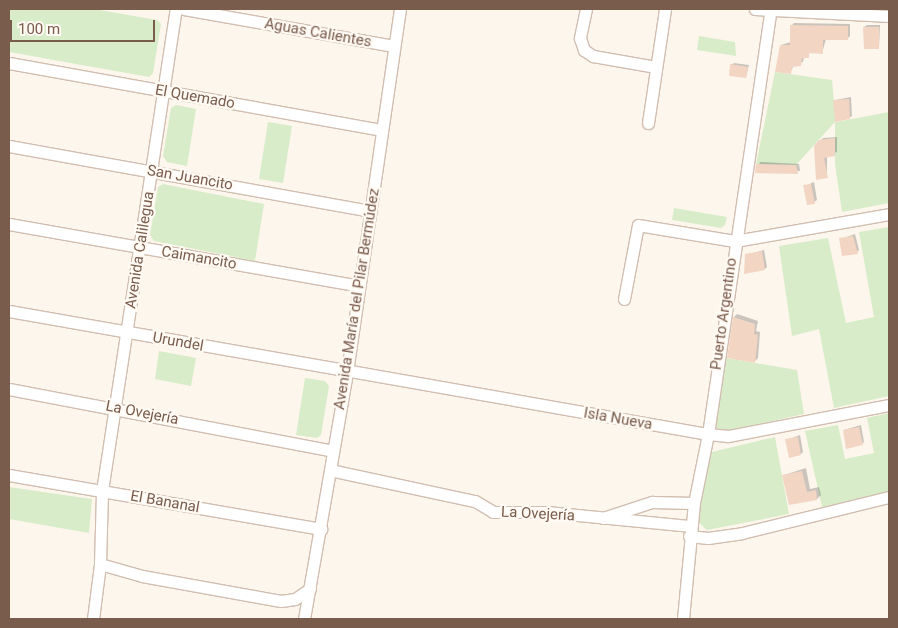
<!DOCTYPE html>
<meta charset="utf-8">
<style>
body{margin:0}
#map{position:relative;width:898px;height:628px;overflow:hidden;background:#fdf6ec;font-family:Roboto,sans-serif}
div>[style]{position:absolute}
.green>*{inset:0;background:#d8ecc9}
.shadow>*{inset:0;background:#0003}
.building>*{inset:0;background:#f3d5c3}
.roads{filter:drop-shadow(1px 0 #d1beb0) drop-shadow(-1px 0 #d1beb0) drop-shadow(0 1px #d1beb0) drop-shadow(0 -1px #d1beb0)}
.minor>*{height:11px;margin:-5.5px;padding:0 5.5px;transform-origin:5.5px;border-radius:5.5px;background:#fff}
span{translate:-50% -50%;white-space:nowrap;text-align:center;line-height:1.15;-webkit-text-stroke:4.5px #fffaf3;paint-order:stroke}
.street-label{font-size:15px;color:#7a5c4d}
.frame{position:absolute;inset:0;border:10px solid #7a5c4d;pointer-events:none}
.scale{position:absolute;left:10px;top:20px;width:145px;height:22px;box-sizing:border-box;border:2px solid #7a5c4d;border-top:0;padding-left:6px;font-size:15px;line-height:18px;white-space:nowrap;color:#7a5c4d;-webkit-text-stroke:4px #fffaf3;paint-order:stroke}
</style>
<div id="map">
<div class="green">
<div style="clip-path:polygon(9px 9px,94px 9px,157px 20px,161px 24px,153px 73px,149px 77px,9px 52px)"></div>
<div style="clip-path:polygon(699px 36px,735px 42px,736px 56px,697px 50px)"></div>
<div style="clip-path:polygon(775px 72px,832px 80px,836px 122px,889px 112px,889px 203px,842px 212px,835px 164px,835px 122px,796px 165px,756px 164px)"></div>
<div style="clip-path:polygon(176px 105px,196px 109px,187px 166px,167px 162px,163px 156px,171px 108px)"></div>
<div style="clip-path:polygon(268px 122px,292px 126px,283px 183px,259px 179px)"></div>
<div style="clip-path:polygon(163px 184px,264px 204px,255px 261px,154px 241px,150px 235px,158px 187px)"></div>
<div style="clip-path:polygon(674px 208px,727px 217px,725px 225px,721px 228px,672px 220px)"></div>
<div style="clip-path:polygon(889px 227px,889px 396px,834px 408px,819px 329px,792px 336px,779px 246px,828px 238px,846px 323px,874px 317px,859px 232px)"></div>
<div style="clip-path:polygon(159px 351px,196px 358px,191px 386px,155px 379px)"></div>
<div style="clip-path:polygon(726px 358px,797px 370px,804px 414px,722px 432px,714px 426px)"></div>
<div style="clip-path:polygon(305px 378px,325px 381px,329px 386px,321px 435px,317px 438px,296px 435px)"></div>
<div style="clip-path:polygon(889px 413px,889px 491px,822px 507px,805px 431px,838px 425px,845px 459px,874px 453px,867px 418px)"></div>
<div style="clip-path:polygon(775px 437px,789px 514px,707px 530px,697px 521px,707px 457px,712px 452px)"></div>
<div style="clip-path:polygon(9px 487px,92px 499px,89px 533px,9px 519px)"></div>
</div>
<div class="shadow">
<div style="clip-path:polygon(794px 23px,850px 24px,850px 36px,847px 39px,826px 39px,822px 53px,811px 52px,804px 57px,803px 62px,794px 65px,790px 73px,781px 45px,791px 42px,791px 26px)"></div>
<div style="clip-path:polygon(867px 25px,880px 25px,879px 48px,864px 27px)"></div>
<div style="clip-path:polygon(734px 63px,749px 65px,746px 77px,731px 65px)"></div>
<div style="clip-path:polygon(851px 97px,852px 116px,849px 118px,835px 100px)"></div>
<div style="clip-path:polygon(837px 137px,837px 152px,827px 156px,827px 177px,815px 146px,823px 138px)"></div>
<div style="clip-path:polygon(760px 162px,799px 164px,800px 171px,756px 172px)"></div>
<div style="clip-path:polygon(814px 182px,817px 200px,814px 202px,805px 186px)"></div>
<div style="clip-path:polygon(855px 234px,859px 250px,857px 252px,841px 239px)"></div>
<div style="clip-path:polygon(764px 250px,767px 267px,765px 269px,746px 255px)"></div>
<div style="clip-path:polygon(737px 314px,758px 321px,756px 331px,760px 332px,758px 358px,755px 361px,734px 317px)"></div>
<div style="clip-path:polygon(861px 425px,864px 442px,862px 444px,844px 430px)"></div>
<div style="clip-path:polygon(800px 435px,803px 452px,801px 454px,787px 440px)"></div>
<div style="clip-path:polygon(806px 468px,810px 489px,819px 487px,821px 495px,817px 499px,790px 504px,784px 475px)"></div>
</div>
<div class="building">
<div style="clip-path:polygon(790px 25px,848px 26px,848px 40px,823px 40px,823px 54px,809px 53px,809px 58px,802px 58px,801px 66px,792px 67px,791px 74px,775px 72px,780px 45px,790px 45px)"></div>
<div style="clip-path:polygon(863px 27px,879px 27px,879px 49px,864px 49px)"></div>
<div style="clip-path:polygon(730px 64px,748px 67px,746px 78px,729px 76px)"></div>
<div style="clip-path:polygon(849px 99px,850px 119px,835px 122px,833px 100px)"></div>
<div style="clip-path:polygon(835px 138px,835px 156px,824px 158px,828px 178px,816px 180px,814px 146px,819px 140px)"></div>
<div style="clip-path:polygon(756px 164px,796px 165px,798px 174px,755px 173px)"></div>
<div style="clip-path:polygon(811px 184px,815px 204px,807px 205px,803px 185px)"></div>
<div style="clip-path:polygon(853px 236px,858px 254px,842px 256px,839px 238px)"></div>
<div style="clip-path:polygon(762px 251px,765px 270px,744px 274px,745px 254px)"></div>
<div style="clip-path:polygon(733px 317px,755px 324px,754px 334px,758px 335px,755px 363px,727px 358px)"></div>
<div style="clip-path:polygon(859px 427px,863px 445px,846px 449px,843px 430px)"></div>
<div style="clip-path:polygon(798px 437px,801px 455px,789px 458px,785px 439px)"></div>
<div style="clip-path:polygon(802px 471px,807px 492px,816px 490px,817px 500px,789px 505px,782px 475px)"></div>
</div>
<div class="roads">
<div class="minor">
<div style="left:184px;top:9px;width:213px;rotate:10deg"></div>
<div style="left:586px;top:9px;width:30px;rotate:102deg"></div>
<div style="left:580px;top:38px;width:13px;rotate:72deg"></div>
<div style="left:584px;top:50px;width:11px;rotate:34deg"></div>
<div style="left:593px;top:56px;width:64px;rotate:9.9deg"></div>
<div style="left:755px;top:9px;width:134px;rotate:3deg"></div>
<div style="left:9px;top:63px;width:378px;rotate:10.2deg"></div>
<div style="left:648px;top:123px;width:115px;rotate:-81.5deg"></div>
<div style="left:9px;top:146px;width:368px;rotate:10.2deg"></div>
<div style="left:9px;top:224px;width:356px;rotate:10deg"></div>
<div style="left:624px;top:299px;width:75px;rotate:-79.3deg"></div>
<div style="left:638px;top:225px;width:98px;rotate:9.4deg"></div>
<div style="left:735px;top:241px;width:156px;rotate:-9.9deg"></div>
<div style="left:9px;top:311px;width:710px;rotate:9.98deg"></div>
<div style="left:708px;top:434px;width:20px;rotate:6deg"></div>
<div style="left:728px;top:436px;width:164px;rotate:-10.9deg"></div>
<div style="left:9px;top:389px;width:330px;rotate:10.8deg"></div>
<div style="left:330px;top:470px;width:148px;rotate:12.1deg"></div>
<div style="left:475px;top:501px;width:21px;rotate:31deg"></div>
<div style="left:493px;top:512px;width:54px"></div>
<div style="left:547px;top:512px;width:145px;rotate:5.6deg"></div>
<div style="left:9px;top:475px;width:317px;rotate:9.8deg"></div>
<div style="left:603px;top:518px;width:52px;rotate:-18.1deg"></div>
<div style="left:652px;top:502px;width:42px;rotate:1.4deg"></div>
<div style="left:689px;top:536px;width:19px;rotate:6deg"></div>
<div style="left:708px;top:538px;width:34px;rotate:-8deg"></div>
<div style="left:742px;top:533px;width:151px;rotate:-13.8deg"></div>
<div style="left:100px;top:564px;width:44px;rotate:15.9deg"></div>
<div style="left:142px;top:576px;width:141px;rotate:10.2deg"></div>
<div style="left:281px;top:601px;width:14px;rotate:-8deg"></div>
<div style="left:295px;top:599px;width:18px;rotate:-34deg"></div>
<div style="left:93px;top:619px;width:55px;rotate:-82.7deg"></div>
<div style="left:100px;top:564px;width:73px;rotate:-88.4deg"></div>
<div style="left:102px;top:491px;width:488px;rotate:-81.3deg"></div>
<div style="left:304px;top:619px;width:251px;rotate:-80.1deg"></div>
<div style="left:347px;top:372px;width:367px;rotate:-81.7deg"></div>
<div style="left:683px;top:619px;width:117px;rotate:-84.6deg"></div>
<div style="left:694px;top:503px;width:70px;rotate:-78.5deg"></div>
<div style="left:708px;top:434px;width:430px;rotate:-81.6deg"></div>
</div>
</div>
<div class="street-label">
<span style="left:318px;top:33px;rotate:10deg">Aguas Calientes</span>
<span style="left:195px;top:97px;rotate:10deg">El Quemado</span>
<span style="left:190px;top:178px;rotate:10deg">San Juancito</span>
<span style="left:140px;top:250px;rotate:-81deg">Avenida Calilegua</span>
<span style="left:199px;top:258px;rotate:10deg">Caimancito</span>
<span style="left:357px;top:299px;rotate:-81deg">Avenida María del Pilar Bermúdez</span>
<span style="left:724px;top:314px;rotate:-82deg">Puerto Argentino</span>
<span style="left:178px;top:342px;rotate:10deg">Urundel</span>
<span style="left:142px;top:413px;rotate:11deg">La Ovejería</span>
<span style="left:618px;top:419px;rotate:10deg">Isla Nueva</span>
<span style="left:165px;top:502px;rotate:10deg">El Bananal</span>
<span style="left:538px;top:514px;rotate:3deg">La Ovejería</span>
</div>
<div class="frame"></div>
<div class="scale">100 m</div>
</div>
